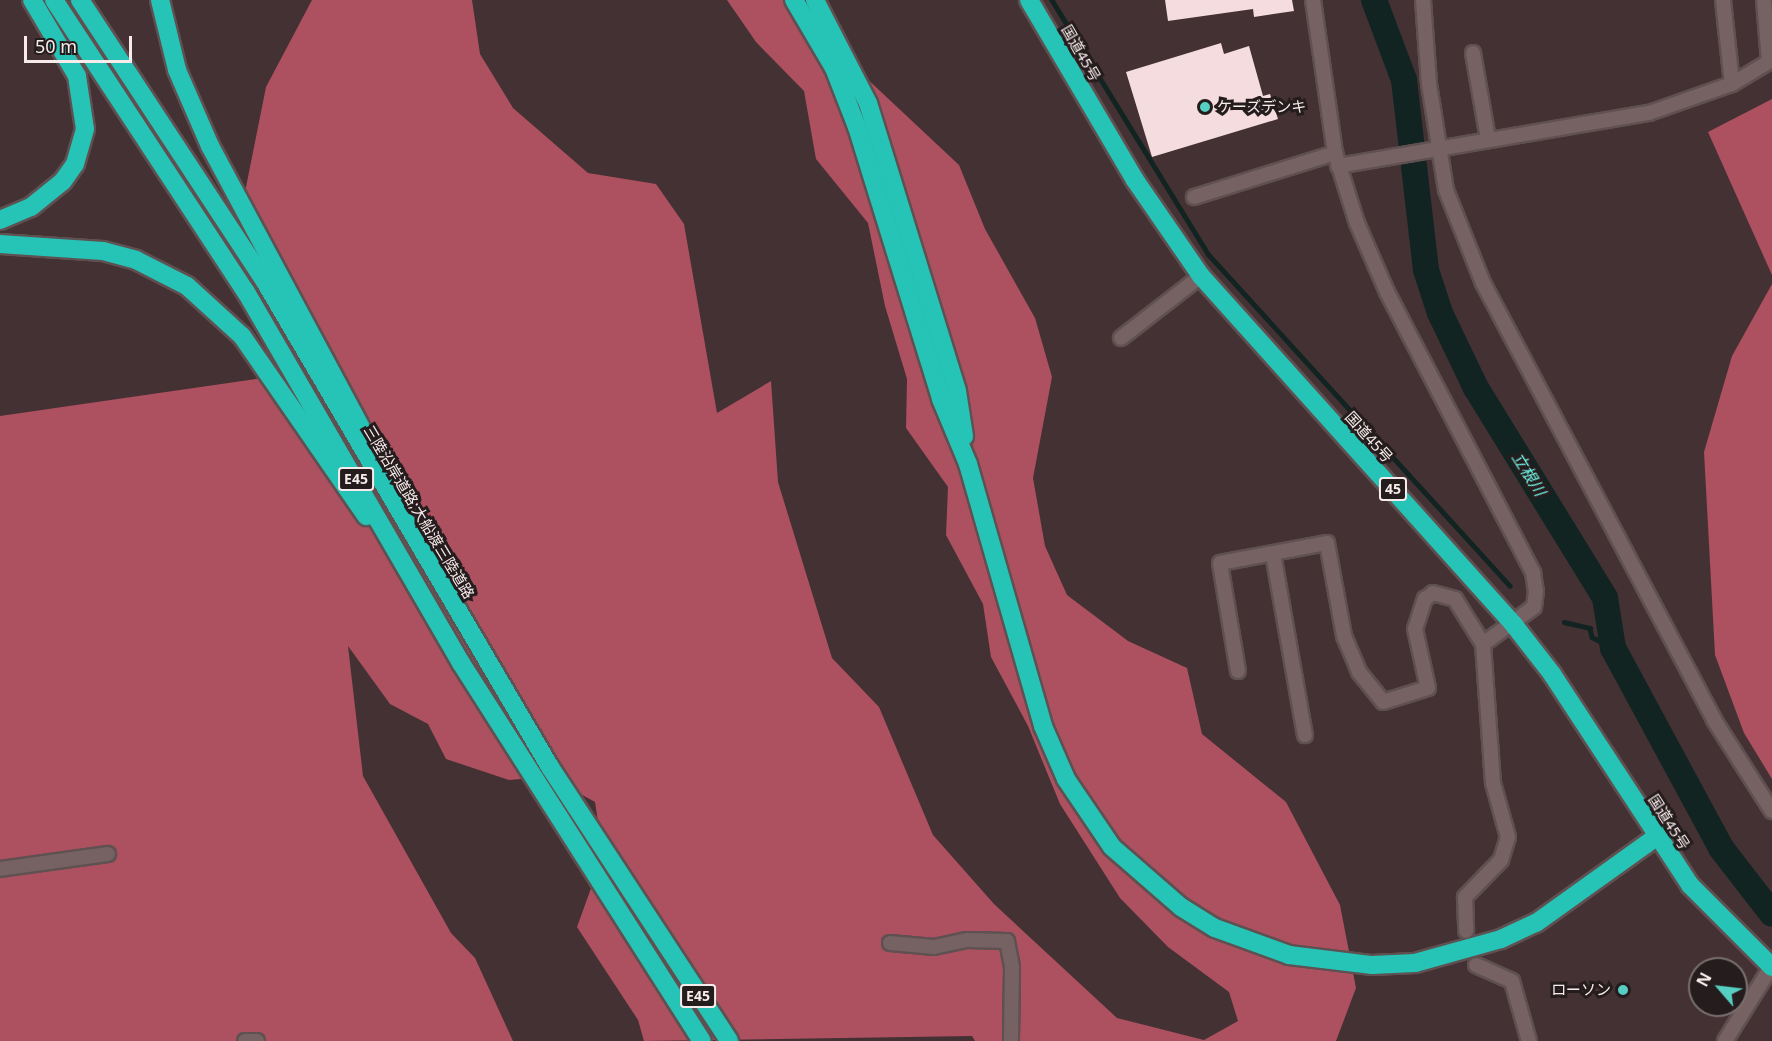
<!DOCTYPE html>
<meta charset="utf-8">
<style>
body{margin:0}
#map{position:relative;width:1772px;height:1041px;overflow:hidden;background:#443133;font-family:"Noto Sans","Noto Sans JP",sans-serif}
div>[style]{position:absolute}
.forest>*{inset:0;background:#ad505f}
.stream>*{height:4.5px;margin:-2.25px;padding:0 2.25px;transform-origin:2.25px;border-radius:2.25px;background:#122422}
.river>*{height:26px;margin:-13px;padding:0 13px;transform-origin:13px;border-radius:13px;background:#122422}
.building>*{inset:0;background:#f5dcde}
.roads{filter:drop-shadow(2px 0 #5f5051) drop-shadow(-2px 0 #5f5051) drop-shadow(0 2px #5f5051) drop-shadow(0 -2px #5f5051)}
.street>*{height:14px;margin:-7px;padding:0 7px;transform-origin:7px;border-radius:7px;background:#766163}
.highway>*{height:18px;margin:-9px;padding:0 9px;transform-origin:9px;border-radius:9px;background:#26c4b6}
.dots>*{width:16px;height:16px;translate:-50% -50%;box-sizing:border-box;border:3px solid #251c1d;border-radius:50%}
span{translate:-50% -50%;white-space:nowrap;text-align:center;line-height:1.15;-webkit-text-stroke:6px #251c1d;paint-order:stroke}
.shield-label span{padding:2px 4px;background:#251c1d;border:2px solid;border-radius:4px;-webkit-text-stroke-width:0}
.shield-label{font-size:14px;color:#f7ebeb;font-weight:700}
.street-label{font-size:15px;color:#f7ebeb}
.poi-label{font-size:15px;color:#f7ebeb}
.left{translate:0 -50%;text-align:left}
.right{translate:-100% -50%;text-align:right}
.water-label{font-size:16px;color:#73fbec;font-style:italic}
.north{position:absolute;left:1688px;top:957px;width:60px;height:60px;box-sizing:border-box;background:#251c1d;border:2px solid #796f6f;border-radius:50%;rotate:298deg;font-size:16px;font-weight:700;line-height:24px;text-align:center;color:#f7ebeb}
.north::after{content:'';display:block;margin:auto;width:21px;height:27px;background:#57cec2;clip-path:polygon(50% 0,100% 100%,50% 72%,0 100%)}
.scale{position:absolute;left:24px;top:36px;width:108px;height:27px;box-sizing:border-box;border:3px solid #f7ebeb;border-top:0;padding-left:8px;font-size:18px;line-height:21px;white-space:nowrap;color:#f7ebeb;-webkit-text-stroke:4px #251c1d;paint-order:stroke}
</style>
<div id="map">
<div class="forest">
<div style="clip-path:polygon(312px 0,472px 0,480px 54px,513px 108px,588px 173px,656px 184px,684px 224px,717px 413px,771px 381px,778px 482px,832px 658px,879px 707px,933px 835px,994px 904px,1117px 1018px,1204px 1040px,1238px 1021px,1229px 992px,1168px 947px,1120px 898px,1060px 804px,1028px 726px,991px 657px,983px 604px,946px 535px,948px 487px,906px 428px,907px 379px,885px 306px,868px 223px,816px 159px,804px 91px,756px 42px,727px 0,783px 0,959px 165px,985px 229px,1035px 318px,1052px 377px,1033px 478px,1045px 546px,1067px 595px,1128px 641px,1187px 668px,1202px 734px,1286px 802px,1340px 905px,1356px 988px,1336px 1041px,975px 1041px,972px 1036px,644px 1041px,638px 1020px,577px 927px,603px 855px,595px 802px,566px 786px,532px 778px,509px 780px,446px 759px,428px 724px,390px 704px,348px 646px,363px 776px,451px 933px,475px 958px,513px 1041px,0 1041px,0 416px,297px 373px,264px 319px,244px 197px,266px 87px)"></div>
<div style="clip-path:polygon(1772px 99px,1772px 275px,1708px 132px)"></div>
<div style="clip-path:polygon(1772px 284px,1772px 779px,1744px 733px,1715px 655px,1704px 452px,1732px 356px)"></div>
</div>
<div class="stream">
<div style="left:1052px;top:0;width:299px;rotate:58.4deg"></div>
<div style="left:1209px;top:255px;width:447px;rotate:47.7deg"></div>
<div style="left:1564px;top:622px;width:27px;rotate:13deg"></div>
<div style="left:1590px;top:628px;width:9px;rotate:77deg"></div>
<div style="left:1592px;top:637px;width:24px;rotate:28deg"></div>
</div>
<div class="river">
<div style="left:1374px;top:0;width:85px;rotate:69.4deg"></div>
<div style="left:1404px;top:80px;width:191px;rotate:83.4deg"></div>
<div style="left:1426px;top:270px;width:45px;rotate:72deg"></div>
<div style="left:1440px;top:313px;width:83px;rotate:64.4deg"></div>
<div style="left:1476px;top:388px;width:246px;rotate:58.4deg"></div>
<div style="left:1605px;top:598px;width:51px;rotate:80.9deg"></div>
<div style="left:1613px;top:648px;width:227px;rotate:61.6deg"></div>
<div style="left:1721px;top:848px;width:83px;rotate:52.3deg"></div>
</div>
<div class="building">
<div style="clip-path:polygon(1165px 0,1292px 0,1294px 11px,1254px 17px,1253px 9px,1168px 21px)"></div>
<div style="clip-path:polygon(1221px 43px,1224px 54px,1249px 46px,1263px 96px,1270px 94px,1278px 119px,1152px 157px,1126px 72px)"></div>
</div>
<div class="roads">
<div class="street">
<div style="left:1313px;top:0;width:155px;rotate:81.8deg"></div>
<div style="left:1335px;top:153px;width:73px;rotate:72.6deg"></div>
<div style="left:1357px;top:223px;width:75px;rotate:66.5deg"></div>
<div style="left:1387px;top:292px;width:317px;rotate:62.5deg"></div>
<div style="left:1533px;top:573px;width:18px;rotate:81deg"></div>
<div style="left:1536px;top:591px;width:16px;rotate:97deg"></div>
<div style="left:1534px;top:607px;width:63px;rotate:144deg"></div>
<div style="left:1483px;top:644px;width:139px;rotate:85.9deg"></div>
<div style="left:1493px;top:783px;width:56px;rotate:74.5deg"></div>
<div style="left:1508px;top:837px;width:24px;rotate:107deg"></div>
<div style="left:1501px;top:860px;width:52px;rotate:134.2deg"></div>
<div style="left:1465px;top:897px;width:34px;rotate:88deg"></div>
<div style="left:1423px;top:0;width:84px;rotate:85.9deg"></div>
<div style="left:1429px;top:84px;width:107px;rotate:80.9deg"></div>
<div style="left:1446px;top:190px;width:100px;rotate:68.3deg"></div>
<div style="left:1483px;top:283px;width:494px;rotate:62.1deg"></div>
<div style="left:1714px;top:720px;width:108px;rotate:57.5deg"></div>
<div style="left:1723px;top:0;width:84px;rotate:83.9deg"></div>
<div style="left:1764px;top:0;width:62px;rotate:85.4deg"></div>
<div style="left:1473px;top:53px;width:87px;rotate:80.1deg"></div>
<div style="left:1338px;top:166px;width:315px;rotate:-9.7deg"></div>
<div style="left:1649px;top:113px;width:88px;rotate:-19.3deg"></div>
<div style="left:1732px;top:84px;width:47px;rotate:-31deg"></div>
<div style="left:1194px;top:197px;width:148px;rotate:-17.3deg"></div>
<div style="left:1121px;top:338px;width:101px;rotate:-37.8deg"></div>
<div style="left:1273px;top:554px;width:184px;rotate:80deg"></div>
<div style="left:1238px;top:671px;width:109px;rotate:-99.5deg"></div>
<div style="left:1220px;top:563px;width:109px;rotate:-10.6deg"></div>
<div style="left:1327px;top:543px;width:95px;rotate:79.6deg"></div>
<div style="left:1344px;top:636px;width:39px;rotate:67deg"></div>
<div style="left:1359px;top:672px;width:38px;rotate:51deg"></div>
<div style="left:1383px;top:702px;width:47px;rotate:-17.3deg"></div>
<div style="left:1428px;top:688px;width:60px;rotate:-102.4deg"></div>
<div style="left:1415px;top:629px;width:32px;rotate:-72deg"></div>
<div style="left:1425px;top:599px;width:10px;rotate:-37deg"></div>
<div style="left:1433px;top:593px;width:23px;rotate:15deg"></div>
<div style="left:1455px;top:599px;width:53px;rotate:58.1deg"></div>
<div style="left:0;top:869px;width:109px;rotate:-7.9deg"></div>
<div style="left:890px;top:943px;width:44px;rotate:5.2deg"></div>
<div style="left:934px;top:947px;width:34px;rotate:-12deg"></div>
<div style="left:967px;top:940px;width:40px;rotate:1.4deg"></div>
<div style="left:1007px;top:941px;width:26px;rotate:79deg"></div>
<div style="left:1012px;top:967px;width:74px;rotate:90.8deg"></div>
<div style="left:1476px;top:965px;width:39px;rotate:24deg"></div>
<div style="left:1512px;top:981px;width:62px;rotate:74.2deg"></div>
<div style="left:245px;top:1041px;width:12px"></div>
<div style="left:1725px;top:1041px;width:87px;rotate:-58.1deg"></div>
</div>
<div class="highway">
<div style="left:54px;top:0;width:349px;rotate:56.7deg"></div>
<div style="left:246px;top:292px;width:429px;rotate:59.9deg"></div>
<div style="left:461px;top:663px;width:448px;rotate:57.5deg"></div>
<div style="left:80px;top:0;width:335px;rotate:56.7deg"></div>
<div style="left:264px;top:280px;width:565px;rotate:59.58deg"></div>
<div style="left:550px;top:767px;width:327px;rotate:56.8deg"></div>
<div style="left:160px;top:0;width:72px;rotate:76.3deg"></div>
<div style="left:177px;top:70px;width:83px;rotate:66.5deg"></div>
<div style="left:210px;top:146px;width:320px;rotate:61.8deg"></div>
<div style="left:794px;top:0;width:79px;rotate:59.5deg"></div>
<div style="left:834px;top:68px;width:63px;rotate:68.7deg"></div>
<div style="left:857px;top:127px;width:285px;rotate:72.8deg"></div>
<div style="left:941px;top:399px;width:70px;rotate:67.4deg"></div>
<div style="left:968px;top:464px;width:273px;rotate:74deg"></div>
<div style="left:1043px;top:726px;width:58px;rotate:66.5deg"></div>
<div style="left:1066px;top:779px;width:82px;rotate:55.9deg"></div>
<div style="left:1112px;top:847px;width:91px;rotate:41deg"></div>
<div style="left:1181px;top:907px;width:40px;rotate:32deg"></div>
<div style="left:1215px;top:928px;width:79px;rotate:20deg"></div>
<div style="left:1289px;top:955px;width:84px;rotate:6.9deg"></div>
<div style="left:1372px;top:965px;width:43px;rotate:-2.7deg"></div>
<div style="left:1415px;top:963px;width:89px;rotate:-15.6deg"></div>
<div style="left:1501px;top:939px;width:38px;rotate:-25deg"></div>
<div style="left:1536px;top:923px;width:148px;rotate:-35.6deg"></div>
<div style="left:815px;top:0;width:116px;rotate:62.8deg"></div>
<div style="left:868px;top:103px;width:301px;rotate:72.8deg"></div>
<div style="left:957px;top:391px;width:46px;rotate:81.2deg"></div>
<div style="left:1029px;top:0;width:209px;rotate:59.5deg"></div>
<div style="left:1135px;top:180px;width:116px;rotate:55.5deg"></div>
<div style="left:1201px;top:276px;width:469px;rotate:48.1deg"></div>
<div style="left:1514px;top:625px;width:62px;rotate:52.2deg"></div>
<div style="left:1552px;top:674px;width:252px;rotate:56.8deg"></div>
<div style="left:1690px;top:885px;width:116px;rotate:45deg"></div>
<div style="left:0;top:220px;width:34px;rotate:-23deg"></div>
<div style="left:31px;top:207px;width:41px;rotate:-39.1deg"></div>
<div style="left:63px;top:181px;width:21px;rotate:-55deg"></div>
<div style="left:75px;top:164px;width:36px;rotate:-74deg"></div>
<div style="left:85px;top:129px;width:54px;rotate:-98.6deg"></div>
<div style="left:77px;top:76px;width:88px;rotate:-120.6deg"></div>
<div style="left:0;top:244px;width:103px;rotate:3.9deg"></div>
<div style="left:103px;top:251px;width:34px;rotate:15deg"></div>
<div style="left:136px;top:260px;width:57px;rotate:27deg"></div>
<div style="left:187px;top:286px;width:74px;rotate:42.3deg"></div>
<div style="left:242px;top:336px;width:219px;rotate:55.4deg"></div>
</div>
</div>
<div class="dots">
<div style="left:1205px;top:107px;background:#57cec2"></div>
<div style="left:1623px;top:990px;background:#57cec2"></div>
</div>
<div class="shield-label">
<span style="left:356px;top:479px">E45</span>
<span style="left:1393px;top:489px">45</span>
<span style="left:698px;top:996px">E45</span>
</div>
<div class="street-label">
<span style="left:1081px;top:53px;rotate:60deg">国道45号</span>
<span style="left:1369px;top:437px;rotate:48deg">国道45号</span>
<span style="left:419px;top:512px;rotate:59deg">三陸沿岸道路;大船渡三陸道路</span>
<span style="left:1669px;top:822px;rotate:57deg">国道45号</span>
</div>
<div class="poi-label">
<span class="left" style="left:1217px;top:107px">ケーズデンキ</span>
<span class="right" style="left:1611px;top:990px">ローソン</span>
</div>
<div class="water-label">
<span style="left:1529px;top:474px;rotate:58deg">立根川</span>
</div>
<div class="north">N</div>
<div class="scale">50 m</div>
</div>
